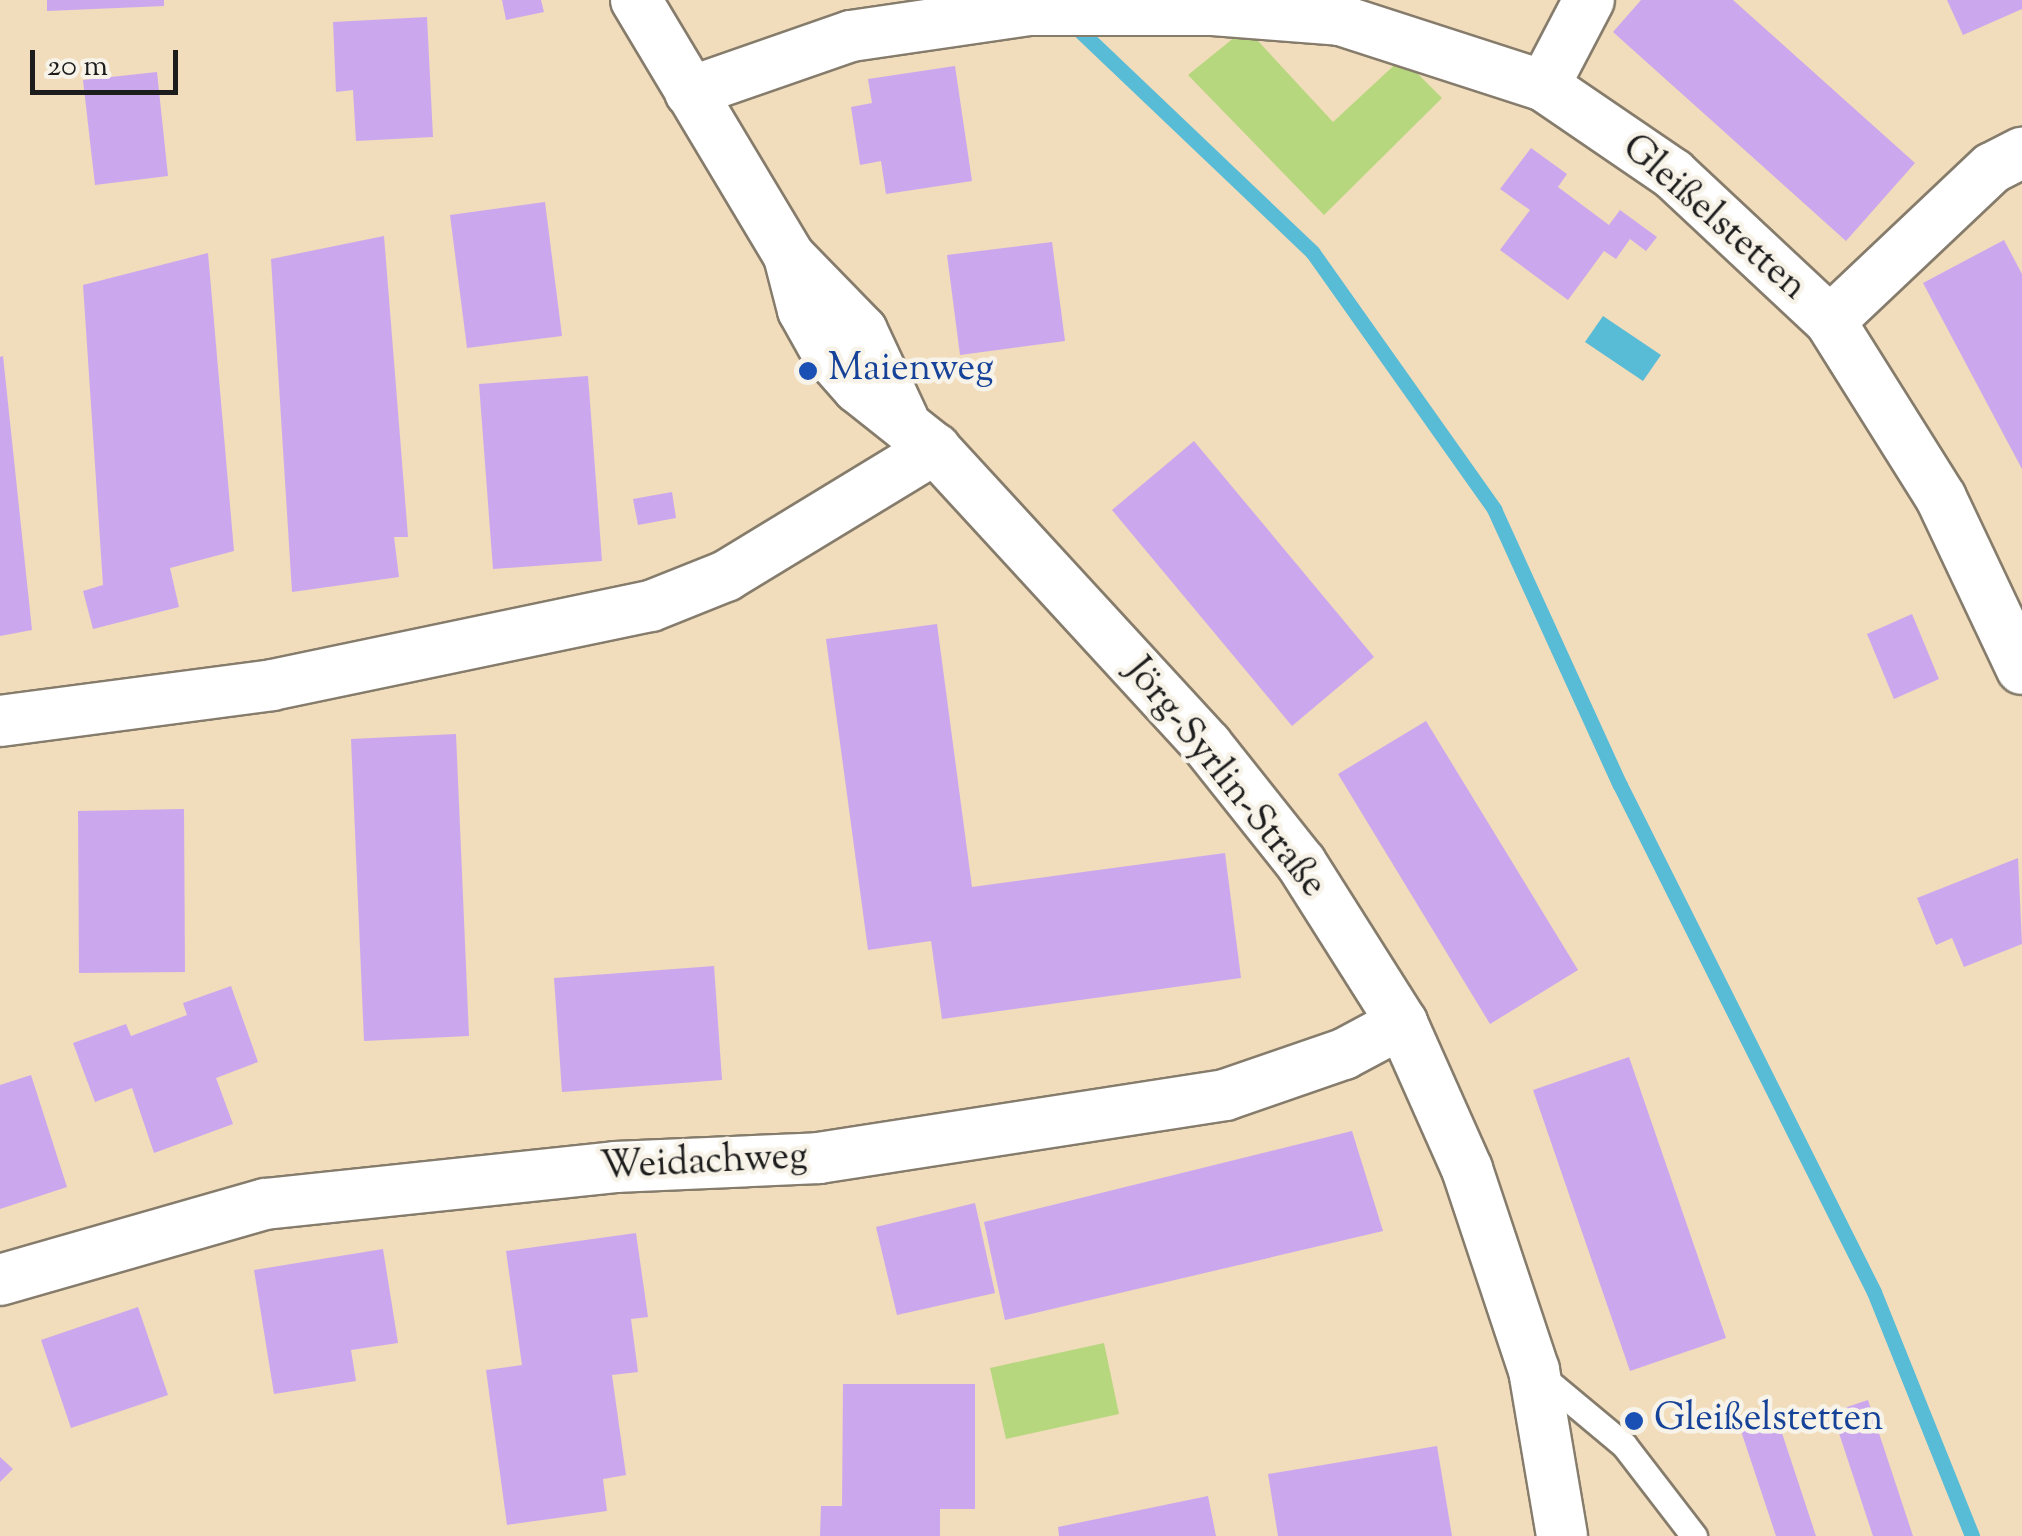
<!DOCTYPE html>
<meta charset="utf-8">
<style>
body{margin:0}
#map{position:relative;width:2022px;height:1536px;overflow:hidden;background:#f1dcbc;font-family:"Sorts Mill Goudy",serif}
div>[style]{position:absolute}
.green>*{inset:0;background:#b6d77e}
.water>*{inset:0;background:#58bcd6}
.stream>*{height:15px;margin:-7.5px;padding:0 7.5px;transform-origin:7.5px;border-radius:7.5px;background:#58bcd6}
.building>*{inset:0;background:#cba8ed}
.roads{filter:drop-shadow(2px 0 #867c6c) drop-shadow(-2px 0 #867c6c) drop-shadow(0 2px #867c6c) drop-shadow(0 -2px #867c6c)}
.service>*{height:25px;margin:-12.5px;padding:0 12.5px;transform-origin:12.5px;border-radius:12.5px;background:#fff}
.minor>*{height:50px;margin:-25px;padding:0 25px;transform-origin:25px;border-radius:25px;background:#fff}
.dots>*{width:28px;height:28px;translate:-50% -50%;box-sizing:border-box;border:5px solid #f7f3e8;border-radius:50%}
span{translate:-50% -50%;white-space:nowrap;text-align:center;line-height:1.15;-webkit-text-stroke:9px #f7f3e8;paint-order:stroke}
.street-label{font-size:38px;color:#1c1c1c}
.transit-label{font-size:38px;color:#164399}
.left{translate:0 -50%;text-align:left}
.scale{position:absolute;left:30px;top:50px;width:148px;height:45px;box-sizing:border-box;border:5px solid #1c1c1c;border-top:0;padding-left:12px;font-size:30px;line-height:35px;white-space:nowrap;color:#1c1c1c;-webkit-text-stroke:8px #f7f3e8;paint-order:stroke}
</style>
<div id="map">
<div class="green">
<div style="clip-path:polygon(1246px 28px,1333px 122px,1402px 58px,1442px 98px,1324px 215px,1188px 75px)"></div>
<div style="clip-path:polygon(1104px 1343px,1119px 1414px,1006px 1439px,990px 1368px)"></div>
</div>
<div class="water">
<div style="clip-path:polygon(1603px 316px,1661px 355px,1643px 381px,1585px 342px)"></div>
</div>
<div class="stream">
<div style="left:1076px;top:27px;width:327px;rotate:43.6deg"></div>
<div style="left:1313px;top:253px;width:314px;rotate:54.7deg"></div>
<div style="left:1494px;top:509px;width:303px;rotate:65.5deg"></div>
<div style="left:1620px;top:785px;width:567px;rotate:63.39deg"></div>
<div style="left:1874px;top:1292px;width:263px;rotate:68.1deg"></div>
</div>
<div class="building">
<div style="clip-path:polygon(47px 0,164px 0,164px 6px,47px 11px)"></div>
<div style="clip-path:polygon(502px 0,541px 0,544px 12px,506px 20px)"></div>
<div style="clip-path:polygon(1641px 0,1733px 0,1915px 163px,1846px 241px,1613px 32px)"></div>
<div style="clip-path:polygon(1947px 0,2022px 0,2022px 9px,1963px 35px)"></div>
<div style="clip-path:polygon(427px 17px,433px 137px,356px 141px,353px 90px,336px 92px,333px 22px)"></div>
<div style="clip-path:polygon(955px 66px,972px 181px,886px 194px,881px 161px,860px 165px,851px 107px,872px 103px,868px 79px)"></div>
<div style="clip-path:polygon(157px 72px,168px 176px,95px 185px,83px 80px)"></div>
<div style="clip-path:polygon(1531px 148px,1567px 174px,1558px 187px,1609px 225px,1620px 210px,1657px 237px,1646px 251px,1630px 239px,1616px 259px,1604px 251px,1568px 300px,1500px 250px,1530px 210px,1500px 189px)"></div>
<div style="clip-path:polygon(545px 202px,562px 336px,467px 348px,450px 215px)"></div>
<div style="clip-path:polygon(384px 236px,408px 537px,394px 537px,399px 577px,292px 592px,271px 259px)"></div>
<div style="clip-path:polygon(2004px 240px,2022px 274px,2022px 469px,1923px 283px)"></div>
<div style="clip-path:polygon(1052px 242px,1065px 341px,960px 355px,947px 255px)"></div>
<div style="clip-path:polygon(208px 253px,234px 551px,170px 568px,179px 607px,93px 629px,83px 591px,103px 585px,83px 285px)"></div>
<div style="clip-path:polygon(3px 356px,32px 630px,0 636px,0 357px)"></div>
<div style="clip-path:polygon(588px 376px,602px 561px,493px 569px,479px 384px)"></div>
<div style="clip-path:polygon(1194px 441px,1374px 657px,1292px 726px,1112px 510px)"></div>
<div style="clip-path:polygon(672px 492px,676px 518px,638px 525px,633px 499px)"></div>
<div style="clip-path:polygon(1912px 614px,1939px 679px,1894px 699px,1867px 634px)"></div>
<div style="clip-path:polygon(937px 624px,972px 887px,1225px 853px,1241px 978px,942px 1019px,931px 941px,868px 950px,826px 639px)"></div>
<div style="clip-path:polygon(1426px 721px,1578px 970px,1490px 1024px,1338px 774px)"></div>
<div style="clip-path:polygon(456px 734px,469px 1036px,364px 1041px,351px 739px)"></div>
<div style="clip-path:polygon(184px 809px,185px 972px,79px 973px,78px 811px)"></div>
<div style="clip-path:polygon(2018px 858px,2022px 944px,1964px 967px,1952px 938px,1936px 945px,1917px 898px)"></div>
<div style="clip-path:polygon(714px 966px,722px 1080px,562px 1092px,554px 978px)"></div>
<div style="clip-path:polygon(231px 986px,258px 1062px,216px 1078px,233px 1124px,154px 1153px,132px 1088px,95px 1102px,73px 1043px,126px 1024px,131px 1036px,187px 1015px,183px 1003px)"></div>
<div style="clip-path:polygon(1629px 1057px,1726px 1338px,1630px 1371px,1533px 1090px)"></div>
<div style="clip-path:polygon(31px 1075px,67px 1187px,0 1209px,0 1085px)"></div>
<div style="clip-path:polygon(1352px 1131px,1383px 1231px,1005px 1320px,984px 1222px)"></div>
<div style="clip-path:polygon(975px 1203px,995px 1293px,897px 1315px,876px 1227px)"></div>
<div style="clip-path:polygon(636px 1233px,648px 1317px,631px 1319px,638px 1372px,612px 1375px,626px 1475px,603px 1479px,607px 1511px,507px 1525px,486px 1370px,522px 1365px,506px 1251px)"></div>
<div style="clip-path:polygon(383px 1249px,398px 1343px,351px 1350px,356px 1381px,274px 1394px,254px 1270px)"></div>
<div style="clip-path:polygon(138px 1307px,168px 1395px,71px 1428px,41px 1340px)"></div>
<div style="clip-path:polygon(843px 1384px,975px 1384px,975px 1509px,940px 1509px,940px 1536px,820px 1536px,821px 1506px,842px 1506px)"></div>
<div style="clip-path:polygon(1868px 1400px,1913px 1536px,1873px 1536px,1832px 1412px)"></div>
<div style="clip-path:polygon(1777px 1418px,1816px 1536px,1776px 1536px,1741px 1431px)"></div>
<div style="clip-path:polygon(1437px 1446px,1452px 1536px,1278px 1536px,1268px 1474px)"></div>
<div style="clip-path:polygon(0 1457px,13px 1469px,0 1482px)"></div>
<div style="clip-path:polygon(1208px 1496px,1216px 1536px,1059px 1536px,1058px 1527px)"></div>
</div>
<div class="roads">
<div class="service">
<div style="left:1540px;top:1375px;width:109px;rotate:39.8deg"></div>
<div style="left:1624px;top:1445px;width:115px;rotate:52.4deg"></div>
</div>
<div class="minor">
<div style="left:636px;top:0;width:298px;rotate:59.1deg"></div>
<div style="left:789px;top:256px;width:105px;rotate:45.8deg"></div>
<div style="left:862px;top:331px;width:97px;rotate:65deg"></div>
<div style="left:1544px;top:86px;width:97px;rotate:-62.4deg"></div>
<div style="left:690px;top:92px;width:170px;rotate:-19.2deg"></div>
<div style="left:851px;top:36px;width:180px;rotate:-8.3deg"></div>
<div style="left:1029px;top:10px;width:184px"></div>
<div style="left:1213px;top:10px;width:127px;rotate:4.5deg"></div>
<div style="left:1340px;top:20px;width:214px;rotate:17.9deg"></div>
<div style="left:1544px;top:86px;width:156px;rotate:34.3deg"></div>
<div style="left:1673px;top:174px;width:215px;rotate:43.1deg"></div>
<div style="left:1830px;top:321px;width:209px;rotate:57.9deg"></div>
<div style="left:1941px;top:498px;width:189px;rotate:64.7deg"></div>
<div style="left:789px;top:256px;width:56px;rotate:75.5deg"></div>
<div style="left:803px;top:310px;width:49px;rotate:60.8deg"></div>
<div style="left:827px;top:353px;width:47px;rotate:48.5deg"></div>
<div style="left:858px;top:388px;width:98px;rotate:38.4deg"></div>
<div style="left:935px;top:449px;width:402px;rotate:47.4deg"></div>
<div style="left:1207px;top:745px;width:151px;rotate:51.5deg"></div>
<div style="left:1301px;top:863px;width:189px;rotate:57.7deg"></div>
<div style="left:1402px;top:1023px;width:160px;rotate:66deg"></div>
<div style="left:1467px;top:1169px;width:212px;rotate:71.6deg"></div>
<div style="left:1534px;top:1370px;width:168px;rotate:80.4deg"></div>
<div style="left:1830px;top:321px;width:223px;rotate:-43.4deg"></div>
<div style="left:1992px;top:168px;width:34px;rotate:-27deg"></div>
<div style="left:0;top:721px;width:274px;rotate:-7.5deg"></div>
<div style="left:272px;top:685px;width:387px;rotate:-11.8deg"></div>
<div style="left:651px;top:606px;width:81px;rotate:-21.8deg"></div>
<div style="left:726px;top:576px;width:245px;rotate:-31.3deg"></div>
<div style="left:0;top:1280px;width:276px;rotate:-16deg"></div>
<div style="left:265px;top:1204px;width:352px;rotate:-6deg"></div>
<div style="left:615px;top:1167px;width:204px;rotate:-2.5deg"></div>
<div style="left:819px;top:1158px;width:411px;rotate:-8.8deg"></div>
<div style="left:1225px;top:1095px;width:126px;rotate:-19deg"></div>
<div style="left:1344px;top:1054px;width:66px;rotate:-28.1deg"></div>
</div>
</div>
<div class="dots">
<div style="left:808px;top:371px;background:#1a4fb4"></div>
<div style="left:1634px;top:1421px;background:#1a4fb4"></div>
</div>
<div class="street-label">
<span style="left:1713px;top:219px;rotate:41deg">Gleißelstetten</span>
<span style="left:1224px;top:779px;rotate:51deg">Jörg-Syrlin-Straße</span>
<span style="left:704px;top:1164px;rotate:-3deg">Weidachweg</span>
</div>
<div class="transit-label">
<span class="left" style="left:828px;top:371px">Maienweg</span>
<span class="left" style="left:1654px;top:1421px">Gleißelstetten</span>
</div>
<div class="scale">20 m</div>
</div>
